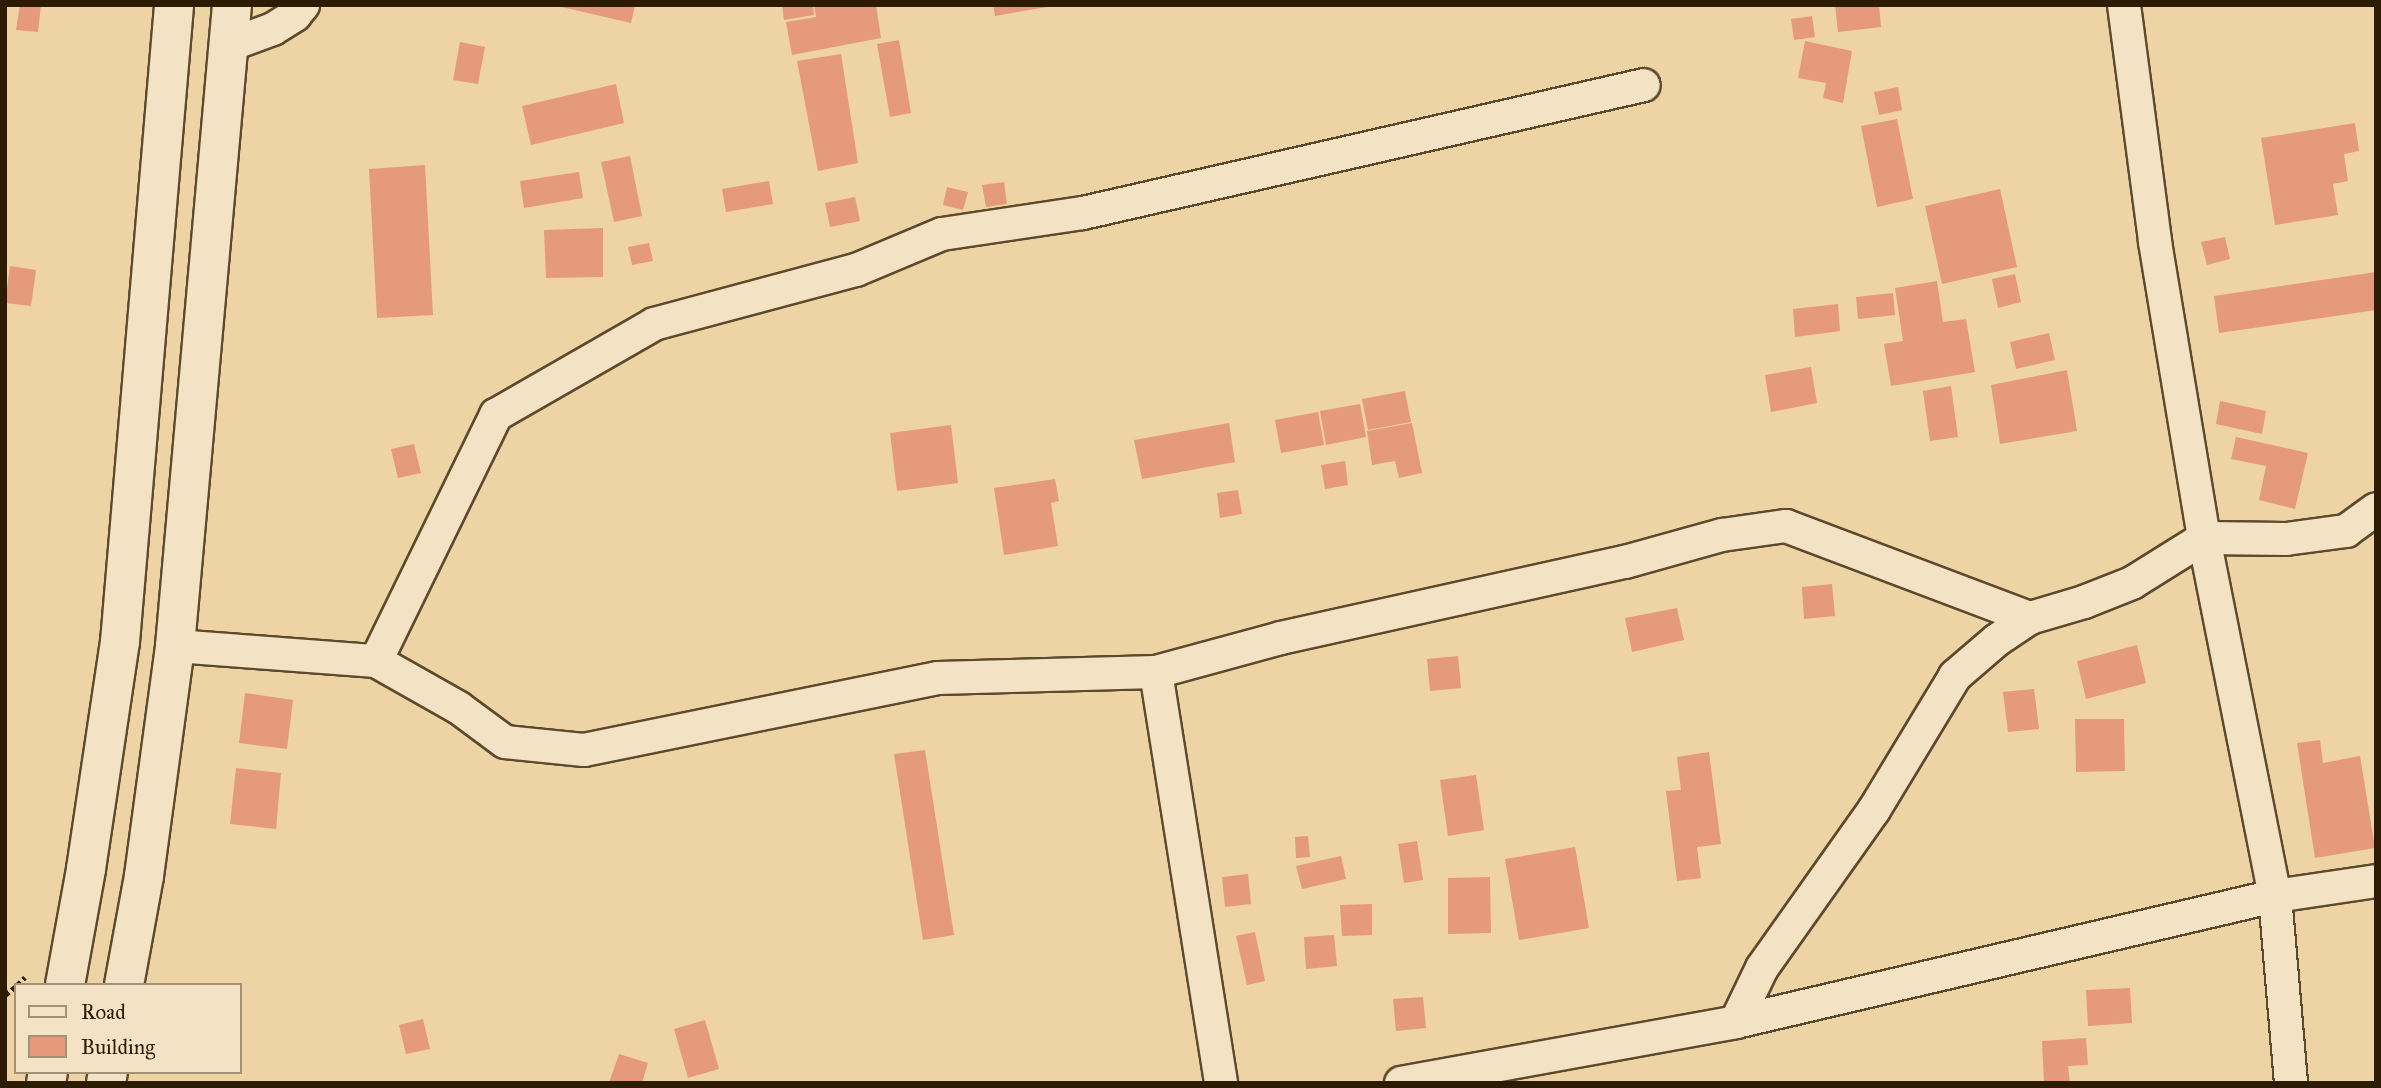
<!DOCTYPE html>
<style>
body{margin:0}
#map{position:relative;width:2381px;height:1088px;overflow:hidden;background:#eed3a4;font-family:"IM FELL Great Primer",serif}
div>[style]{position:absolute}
.building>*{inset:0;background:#e69a7d}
.path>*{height:4.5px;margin-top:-2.25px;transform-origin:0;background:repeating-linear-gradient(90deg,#2d1b04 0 5px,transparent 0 8.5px)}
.roads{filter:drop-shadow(2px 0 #5d492c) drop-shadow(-2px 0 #5d492c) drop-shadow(0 2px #5d492c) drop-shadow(0 -2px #5d492c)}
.street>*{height:32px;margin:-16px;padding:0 16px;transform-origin:16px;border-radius:16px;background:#f4e2c4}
.secondary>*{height:38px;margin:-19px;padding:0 19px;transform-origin:19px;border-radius:19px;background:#f4e2c4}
span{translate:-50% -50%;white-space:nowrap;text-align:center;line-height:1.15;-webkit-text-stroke:5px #f4e2c4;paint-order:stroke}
.frame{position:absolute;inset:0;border:7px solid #2d1b04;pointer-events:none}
.legend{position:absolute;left:14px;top:983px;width:228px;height:91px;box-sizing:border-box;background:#f4e2c4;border:2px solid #a49277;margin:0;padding:9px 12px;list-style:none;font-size:21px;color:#2d1b04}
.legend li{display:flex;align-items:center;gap:14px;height:35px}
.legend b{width:35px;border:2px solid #a49277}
</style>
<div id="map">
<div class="building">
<div style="clip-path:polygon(20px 5px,41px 5px,38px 32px,16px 30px)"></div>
<div style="clip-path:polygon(553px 5px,635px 5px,631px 23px)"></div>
<div style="clip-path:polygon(782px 5px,813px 5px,814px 15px,784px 20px)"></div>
<div style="clip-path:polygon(814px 5px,876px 5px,881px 38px,792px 55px,786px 22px,816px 17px)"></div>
<div style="clip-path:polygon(993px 5px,1047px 5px,1047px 7px,995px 16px)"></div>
<div style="clip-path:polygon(1835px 5px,1879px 5px,1881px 27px,1838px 32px)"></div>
<div style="clip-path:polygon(1812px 16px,1815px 37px,1794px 40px,1791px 19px)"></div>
<div style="clip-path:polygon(899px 40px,911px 113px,890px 117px,877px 44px)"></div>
<div style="clip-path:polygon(1805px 41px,1852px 51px,1843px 103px,1823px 98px,1826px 83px,1798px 78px)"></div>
<div style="clip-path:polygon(460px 42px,485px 47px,478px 84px,453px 80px)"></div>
<div style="clip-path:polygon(841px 54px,858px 163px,818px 171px,797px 61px)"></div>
<div style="clip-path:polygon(616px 84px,624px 123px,531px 145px,522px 106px)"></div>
<div style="clip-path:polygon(1898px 87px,1902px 110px,1879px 115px,1874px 92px)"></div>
<div style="clip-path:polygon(1897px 119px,1913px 199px,1877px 207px,1861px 126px)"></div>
<div style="clip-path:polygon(2355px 123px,2359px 151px,2344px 154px,2348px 181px,2333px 184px,2338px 215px,2275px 225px,2261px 138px)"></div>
<div style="clip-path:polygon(630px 156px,642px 216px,614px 222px,601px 162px)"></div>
<div style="clip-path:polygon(425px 165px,433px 315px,377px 318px,369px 169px)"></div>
<div style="clip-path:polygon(579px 172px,583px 198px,524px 208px,520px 181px)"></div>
<div style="clip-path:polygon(769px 181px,773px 204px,726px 212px,722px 189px)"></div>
<div style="clip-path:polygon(1004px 182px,1007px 204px,986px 207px,982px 185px)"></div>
<div style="clip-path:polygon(947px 187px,968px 192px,963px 210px,943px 205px)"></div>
<div style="clip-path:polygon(2000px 189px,2017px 267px,1942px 284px,1925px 206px)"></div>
<div style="clip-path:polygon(855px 197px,860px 221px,830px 227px,825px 203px)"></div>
<div style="clip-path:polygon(603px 228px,603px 277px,546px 278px,544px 230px)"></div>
<div style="clip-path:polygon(2225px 237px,2230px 259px,2207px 265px,2201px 242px)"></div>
<div style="clip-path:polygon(649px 243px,653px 261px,632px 265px,628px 247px)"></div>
<div style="clip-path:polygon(10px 266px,36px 270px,31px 306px,5px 303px)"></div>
<div style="clip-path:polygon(2376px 272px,2376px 310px,2219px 333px,2214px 296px)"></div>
<div style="clip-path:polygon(2015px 274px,2021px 302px,1998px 308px,1992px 279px)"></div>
<div style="clip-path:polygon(1937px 281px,1943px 322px,1966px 319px,1975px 372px,1891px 386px,1884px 344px,1903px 341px,1895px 288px)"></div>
<div style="clip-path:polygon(1893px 293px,1895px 315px,1858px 319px,1856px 297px)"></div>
<div style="clip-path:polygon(1838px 304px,1840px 331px,1795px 337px,1793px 309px)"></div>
<div style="clip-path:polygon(2049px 333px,2055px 360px,2016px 369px,2010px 342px)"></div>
<div style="clip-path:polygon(1811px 367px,1817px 403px,1771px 412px,1765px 375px)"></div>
<div style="clip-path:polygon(2067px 370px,2077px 431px,2000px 444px,1991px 385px)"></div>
<div style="clip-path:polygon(1951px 386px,1958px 437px,1930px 441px,1923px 391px)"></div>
<div style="clip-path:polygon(1405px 391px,1411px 422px,1368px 430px,1362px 399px)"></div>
<div style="clip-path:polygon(2220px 401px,2266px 411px,2262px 434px,2216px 424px)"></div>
<div style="clip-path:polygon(1360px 404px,1366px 437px,1326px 445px,1320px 411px)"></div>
<div style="clip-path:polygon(1318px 412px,1324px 445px,1281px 453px,1275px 420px)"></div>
<div style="clip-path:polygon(1229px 423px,1235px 462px,1142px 479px,1134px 440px)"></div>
<div style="clip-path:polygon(1412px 423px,1422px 473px,1399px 478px,1395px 461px,1372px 465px,1367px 431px)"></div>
<div style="clip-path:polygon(951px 425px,958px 483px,897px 491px,890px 433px)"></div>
<div style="clip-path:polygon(2236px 437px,2308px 453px,2295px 509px,2259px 500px,2266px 466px,2231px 459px)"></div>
<div style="clip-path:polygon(414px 444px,421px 473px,398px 478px,391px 449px)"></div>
<div style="clip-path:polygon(1345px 461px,1348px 485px,1325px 489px,1321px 465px)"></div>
<div style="clip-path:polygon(1055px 479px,1059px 501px,1051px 503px,1058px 546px,1004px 555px,994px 488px)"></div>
<div style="clip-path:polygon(1238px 490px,1242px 514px,1220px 518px,1217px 493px)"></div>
<div style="clip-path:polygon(1832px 584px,1835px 616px,1804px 619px,1802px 587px)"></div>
<div style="clip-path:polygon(1677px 608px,1684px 640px,1632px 652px,1625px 618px)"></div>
<div style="clip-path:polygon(2137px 645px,2146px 683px,2086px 699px,2077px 661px)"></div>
<div style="clip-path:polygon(1458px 656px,1461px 688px,1430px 691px,1427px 659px)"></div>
<div style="clip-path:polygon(2034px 689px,2039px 729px,2008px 732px,2003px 692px)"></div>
<div style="clip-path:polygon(245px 693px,293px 700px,287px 749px,239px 743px)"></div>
<div style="clip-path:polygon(2075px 719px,2124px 719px,2125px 771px,2076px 772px)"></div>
<div style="clip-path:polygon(2320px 740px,2323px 763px,2360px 756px,2375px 848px,2315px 858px,2297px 743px)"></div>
<div style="clip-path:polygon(925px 750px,954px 935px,923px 940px,894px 754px)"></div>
<div style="clip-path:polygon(1709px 752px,1721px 844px,1697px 847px,1701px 878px,1677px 881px,1666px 791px,1681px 790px,1677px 757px)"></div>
<div style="clip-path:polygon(236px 768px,281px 773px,276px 829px,230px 824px)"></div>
<div style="clip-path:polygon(1476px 775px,1484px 830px,1448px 836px,1440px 780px)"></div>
<div style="clip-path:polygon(1308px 836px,1310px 857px,1296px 858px,1295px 837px)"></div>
<div style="clip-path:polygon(1417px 841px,1423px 880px,1404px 883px,1398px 844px)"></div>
<div style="clip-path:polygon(1575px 847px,1589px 928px,1519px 940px,1505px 859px)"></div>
<div style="clip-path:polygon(1341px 856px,1346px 879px,1302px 889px,1296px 866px)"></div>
<div style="clip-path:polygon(1248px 874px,1251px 904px,1225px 907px,1222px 877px)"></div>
<div style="clip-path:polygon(1490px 877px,1491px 933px,1448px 934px,1448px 878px)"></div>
<div style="clip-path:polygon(1372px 904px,1372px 935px,1342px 936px,1340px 905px)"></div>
<div style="clip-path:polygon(1255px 932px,1265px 981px,1247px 985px,1236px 936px)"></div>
<div style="clip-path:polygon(1334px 935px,1337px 966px,1306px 969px,1304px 937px)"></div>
<div style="clip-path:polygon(2130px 988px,2132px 1023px,2088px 1026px,2086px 990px)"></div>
<div style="clip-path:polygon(1423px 997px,1426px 1028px,1396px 1031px,1393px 999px)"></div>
<div style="clip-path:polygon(423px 1019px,430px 1049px,406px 1054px,399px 1025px)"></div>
<div style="clip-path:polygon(705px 1020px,719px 1069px,688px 1078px,674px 1029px)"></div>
<div style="clip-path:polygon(2086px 1038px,2088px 1065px,2068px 1066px,2070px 1083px,2044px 1083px,2042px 1041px)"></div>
<div style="clip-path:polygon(619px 1054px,648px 1063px,642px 1083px,609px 1083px)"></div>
</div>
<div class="path">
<div style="left:17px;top:985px;width:11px;rotate:-45deg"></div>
<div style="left:5px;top:995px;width:14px;rotate:-39deg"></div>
</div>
<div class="roads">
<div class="street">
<div style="left:2124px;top:5px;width:239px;rotate:82.5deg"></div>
<div style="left:2155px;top:242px;width:300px;rotate:80.6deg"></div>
<div style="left:2204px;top:538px;width:365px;rotate:78.8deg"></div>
<div style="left:2275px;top:896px;width:188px;rotate:85.1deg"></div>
<div style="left:227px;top:46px;width:49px;rotate:-20.3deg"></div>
<div style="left:273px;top:29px;width:26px;rotate:-32deg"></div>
<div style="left:295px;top:15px;width:13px;rotate:-51deg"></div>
<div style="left:175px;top:646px;width:202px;rotate:4.3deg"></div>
<div style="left:376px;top:661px;width:274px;rotate:-64deg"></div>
<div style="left:496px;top:415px;width:182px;rotate:-29.9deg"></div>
<div style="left:654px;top:324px;width:209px;rotate:-15deg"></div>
<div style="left:856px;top:270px;width:93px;rotate:-22.7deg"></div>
<div style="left:942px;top:234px;width:143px;rotate:-8.5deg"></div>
<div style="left:1083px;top:213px;width:575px;rotate:-12.85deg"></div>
<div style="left:376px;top:661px;width:95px;rotate:29.5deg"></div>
<div style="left:459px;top:708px;width:57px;rotate:36.5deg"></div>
<div style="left:505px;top:742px;width:79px;rotate:5.8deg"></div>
<div style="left:584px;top:750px;width:361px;rotate:-11.5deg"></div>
<div style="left:938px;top:678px;width:218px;rotate:-1.6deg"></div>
<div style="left:1156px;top:672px;width:130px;rotate:-15.2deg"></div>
<div style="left:1281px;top:638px;width:352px;rotate:-12.5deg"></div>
<div style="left:1625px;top:562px;width:101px;rotate:-15.6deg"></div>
<div style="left:1722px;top:535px;width:65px;rotate:-8deg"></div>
<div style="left:1786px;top:526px;width:261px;rotate:20.7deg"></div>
<div style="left:1156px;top:672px;width:416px;rotate:81deg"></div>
<div style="left:1736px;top:1022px;width:60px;rotate:-64.3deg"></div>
<div style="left:1762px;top:968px;width:194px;rotate:-54.7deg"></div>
<div style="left:1874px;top:810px;width:157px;rotate:-58.8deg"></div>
<div style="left:1955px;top:676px;width:55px;rotate:-40.6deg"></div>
<div style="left:1997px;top:640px;width:40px;rotate:-34deg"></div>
<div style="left:2030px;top:618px;width:56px;rotate:-16.5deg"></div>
<div style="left:2084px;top:602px;width:52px;rotate:-21.6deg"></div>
<div style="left:2132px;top:583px;width:85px;rotate:-32deg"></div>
<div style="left:2204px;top:538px;width:82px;rotate:0.7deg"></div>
<div style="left:2286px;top:539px;width:61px;rotate:-7.6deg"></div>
<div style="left:2346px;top:531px;width:37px;rotate:-36deg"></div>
<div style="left:1401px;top:1083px;width:341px;rotate:-10.3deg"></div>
<div style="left:1736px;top:1022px;width:554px;rotate:-13.16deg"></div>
<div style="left:2275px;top:896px;width:102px;rotate:-8.4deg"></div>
</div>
<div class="secondary">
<div style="left:65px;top:985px;width:118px;rotate:-79.7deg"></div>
<div style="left:86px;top:869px;width:230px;rotate:-81.5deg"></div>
<div style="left:120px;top:642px;width:639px;rotate:-85.15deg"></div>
<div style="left:124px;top:985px;width:111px;rotate:-79.6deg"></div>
<div style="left:144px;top:876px;width:232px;rotate:-82.3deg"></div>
<div style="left:175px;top:646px;width:644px;rotate:-84.92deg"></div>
<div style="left:46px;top:1083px;width:11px;rotate:-80deg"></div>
<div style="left:106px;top:1083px;width:11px;rotate:-80deg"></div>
</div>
</div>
<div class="frame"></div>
<ul class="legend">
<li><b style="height:9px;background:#f4e2c4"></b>Road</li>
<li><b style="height:19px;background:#e69a7d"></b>Building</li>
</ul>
</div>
